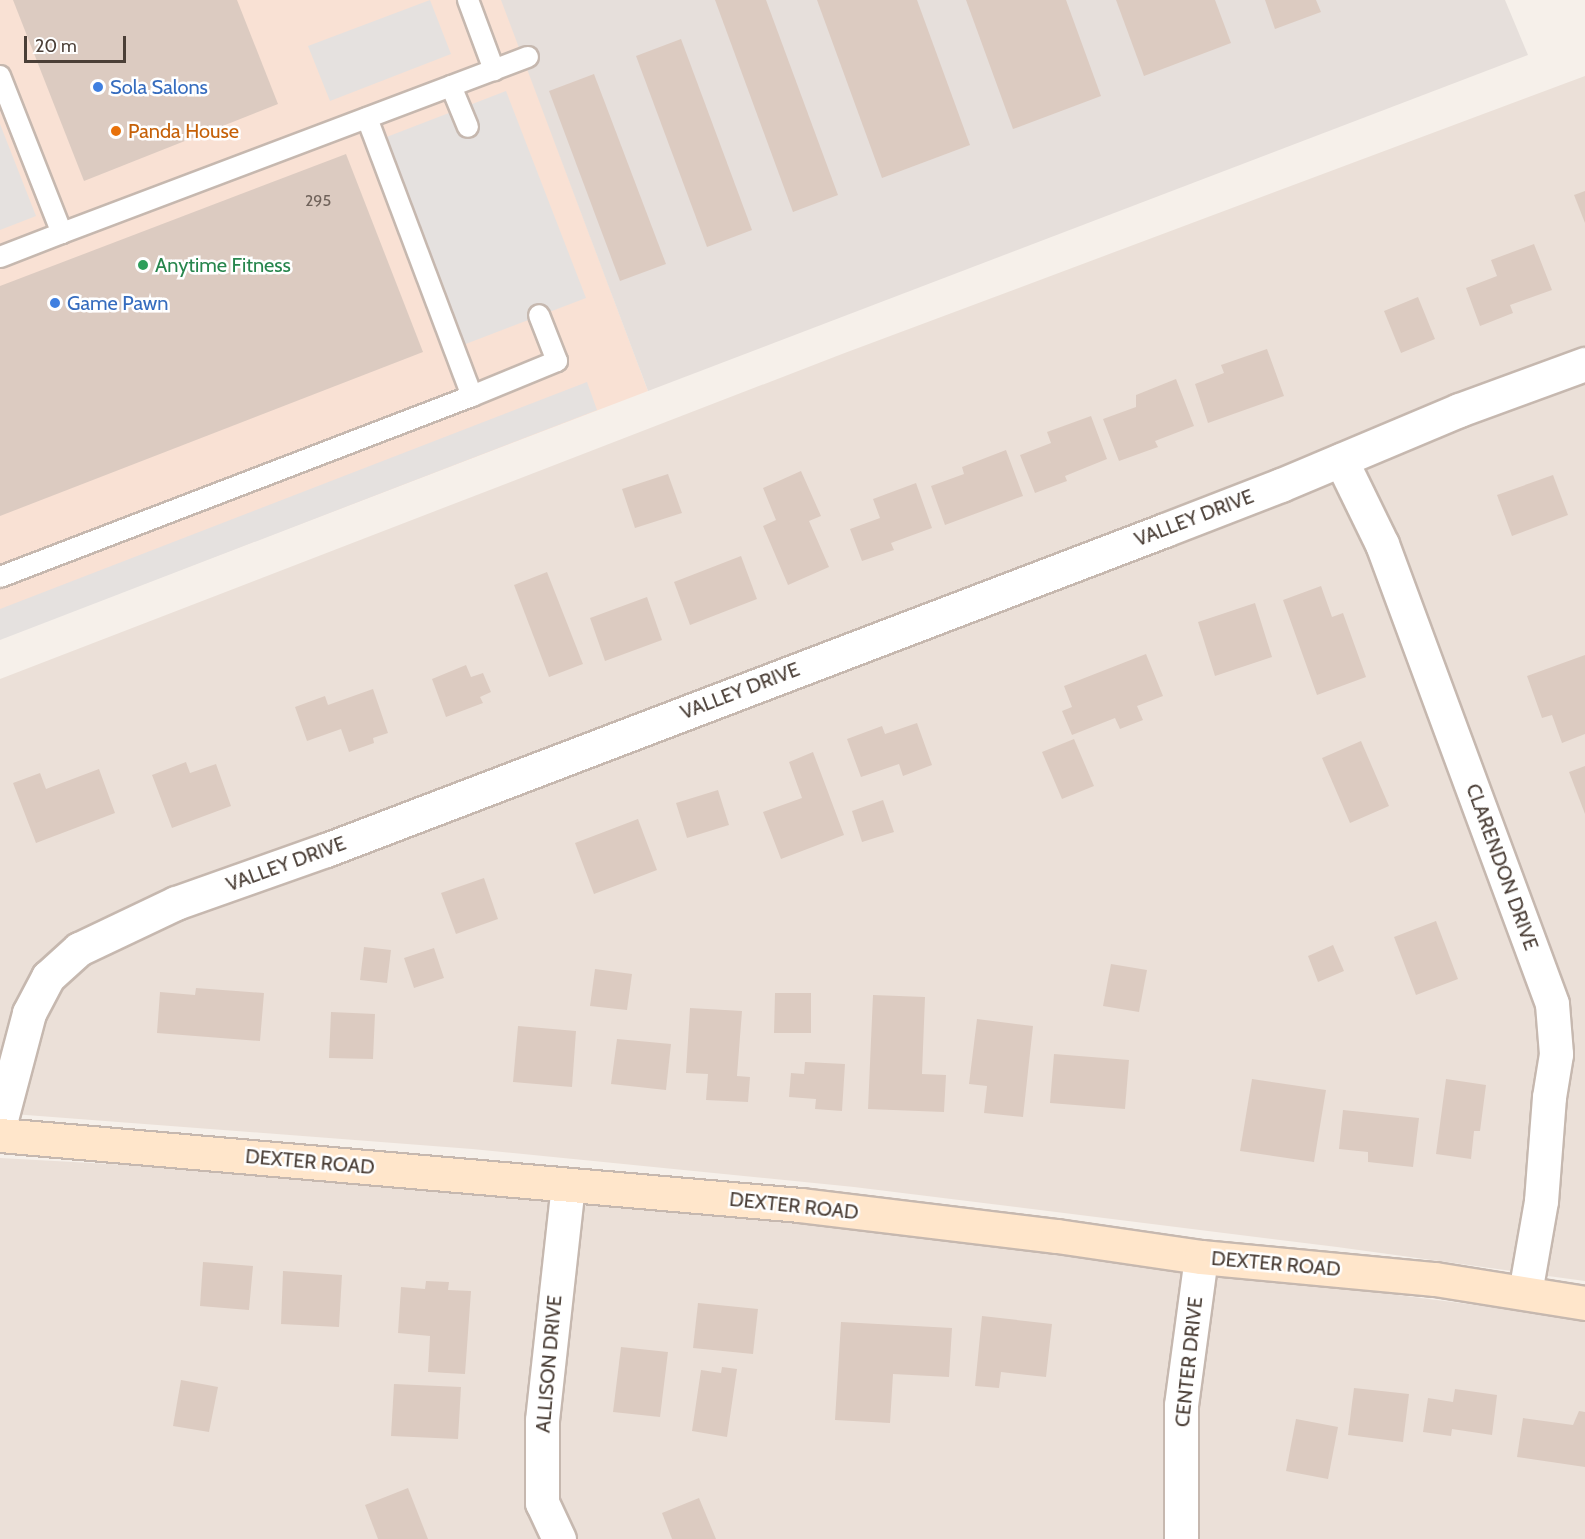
<!DOCTYPE html>
<style>
body{margin:0}
#map{position:relative;width:1585px;height:1539px;overflow:hidden;background:#f6f0ea;font-family:Cabin,sans-serif}
div>[style]{position:absolute}
.residential>*{inset:0;background:#ebe0d8}
.commercial>*{inset:0;background:#f9e1d4}
.industrial>*{inset:0;background:#e6dfdb}
.parking>*{inset:0;background:#e5e1df}
.building>*{inset:0;background:#dccbc1}
.roads{filter:drop-shadow(2px 0 #c6b8af) drop-shadow(-2px 0 #c6b8af) drop-shadow(0 2px #c6b8af) drop-shadow(0 -2px #c6b8af)}
.service>*{height:20px;margin:-10px;padding:0 10px;transform-origin:10px;border-radius:10px;background:#fff}
.minor>*{height:33px;margin:-16.5px;padding:0 16.5px;transform-origin:16.5px;border-radius:16.5px;background:#fff}
.secondary>*{height:33px;margin:-16.5px;padding:0 16.5px;transform-origin:16.5px;border-radius:16.5px;background:#ffe6cb}
.dots>*{width:16px;height:16px;translate:-50% -50%;box-sizing:border-box;border:3px solid #fff;border-radius:50%}
span{translate:-50% -50%;white-space:nowrap;text-align:center;line-height:1.15;-webkit-text-stroke:5px #fff;paint-order:stroke}
.number-label{font-size:16px;color:#6f625a}
.number-label span{-webkit-text-stroke-width:0}
.shop-label{font-size:20px;color:#366cbe}
.left{translate:0 -50%;text-align:left}
.food-label{font-size:20px;color:#c56008}
.leisure-label{font-size:20px;color:#27864d}
.street-label{font-size:20px;color:#4b3f37}
.scale{position:absolute;left:24px;top:36px;width:102px;height:27px;box-sizing:border-box;border:3px solid #4b3f37;border-top:0;padding-left:8px;font-size:18px;line-height:21px;white-space:nowrap;color:#4b3f37;-webkit-text-stroke:4px #fff;paint-order:stroke}
</style>
<div id="map">
<div class="residential">
<div style="clip-path:polygon(1585px 76px,1585px 1281px,1337px 1247px,854px 1187px,472px 1149px,0 1113px,0 679px,842px 354px)"></div>
<div style="clip-path:polygon(0 1158px,367px 1178px,861px 1226px,1585px 1319px,1585px 1539px,0 1539px)"></div>
</div>
<div class="commercial">
<div style="clip-path:polygon(0 0,502px 0,648px 391px,0 639px)"></div>
</div>
<div class="industrial">
<div style="clip-path:polygon(501px 0,1505px 0,1528px 55px,648px 391px)"></div>
</div>
<div class="parking">
<div style="clip-path:polygon(430px 0,451px 54px,330px 101px,308px 46px)"></div>
<div style="clip-path:polygon(506px 91px,586px 298px,463px 345px,384px 138px)"></div>
<div style="clip-path:polygon(0 124px,36px 216px,0 230px)"></div>
<div style="clip-path:polygon(587px 382px,597px 410px,0 640px,0 609px)"></div>
</div>
<div class="building">
<div style="clip-path:polygon(13px 0,237px 0,278px 104px,84px 181px)"></div>
<div style="clip-path:polygon(715px 0,766px 0,838px 195px,793px 212px)"></div>
<div style="clip-path:polygon(817px 0,917px 0,970px 145px,882px 178px)"></div>
<div style="clip-path:polygon(966px 0,1066px 0,1101px 96px,1013px 129px)"></div>
<div style="clip-path:polygon(1116px 0,1215px 0,1231px 43px,1144px 76px)"></div>
<div style="clip-path:polygon(1265px 0,1316px 0,1321px 12px,1275px 29px)"></div>
<div style="clip-path:polygon(681px 39px,752px 230px,707px 247px,636px 56px)"></div>
<div style="clip-path:polygon(594px 74px,666px 264px,620px 281px,549px 91px)"></div>
<div style="clip-path:polygon(346px 154px,423px 352px,0 516px,0 286px)"></div>
<div style="clip-path:polygon(1585px 191px,1585px 223px,1574px 195px)"></div>
<div style="clip-path:polygon(1534px 244px,1552px 290px,1510px 305px,1513px 313px,1480px 326px,1466px 288px,1497px 276px,1491px 260px)"></div>
<div style="clip-path:polygon(1418px 297px,1435px 339px,1401px 353px,1384px 311px)"></div>
<div style="clip-path:polygon(1267px 349px,1284px 396px,1208px 423px,1195px 384px,1224px 373px,1221px 365px)"></div>
<div style="clip-path:polygon(1176px 379px,1194px 426px,1155px 441px,1158px 447px,1119px 461px,1103px 419px,1136px 407px,1136px 395px)"></div>
<div style="clip-path:polygon(1091px 416px,1107px 459px,1065px 476px,1067px 481px,1035px 493px,1020px 455px,1051px 443px,1047px 432px)"></div>
<div style="clip-path:polygon(1006px 450px,1023px 496px,945px 525px,931px 486px,964px 474px,962px 467px)"></div>
<div style="clip-path:polygon(801px 471px,821px 516px,809px 521px,829px 567px,788px 585px,763px 526px,776px 520px,763px 488px)"></div>
<div style="clip-path:polygon(668px 474px,682px 513px,635px 528px,622px 489px)"></div>
<div style="clip-path:polygon(1553px 475px,1568px 515px,1512px 536px,1497px 495px)"></div>
<div style="clip-path:polygon(916px 483px,932px 528px,891px 543px,894px 550px,862px 561px,850px 529px,880px 518px,873px 499px)"></div>
<div style="clip-path:polygon(741px 556px,757px 599px,690px 625px,674px 582px)"></div>
<div style="clip-path:polygon(547px 572px,583px 664px,549px 677px,514px 585px)"></div>
<div style="clip-path:polygon(1321px 586px,1332px 617px,1343px 613px,1366px 677px,1317px 695px,1283px 600px)"></div>
<div style="clip-path:polygon(647px 597px,662px 640px,605px 661px,590px 618px)"></div>
<div style="clip-path:polygon(1255px 603px,1272px 657px,1215px 676px,1198px 622px)"></div>
<div style="clip-path:polygon(1146px 654px,1163px 696px,1137px 706px,1143px 720px,1120px 729px,1115px 718px,1072px 735px,1062px 711px,1072px 707px,1064px 686px)"></div>
<div style="clip-path:polygon(1585px 655px,1585px 734px,1562px 743px,1552px 715px,1542px 718px,1527px 676px)"></div>
<div style="clip-path:polygon(466px 665px,471px 677px,483px 673px,491px 692px,480px 697px,483px 703px,446px 717px,432px 679px)"></div>
<div style="clip-path:polygon(373px 689px,388px 733px,373px 738px,374px 743px,349px 752px,341px 729px,307px 741px,295px 707px,325px 696px,328px 705px)"></div>
<div style="clip-path:polygon(917px 723px,932px 765px,903px 776px,899px 764px,861px 777px,847px 739px,882px 726px,885px 734px)"></div>
<div style="clip-path:polygon(1074px 739px,1094px 786px,1062px 799px,1042px 752px)"></div>
<div style="clip-path:polygon(1361px 741px,1389px 806px,1350px 823px,1322px 758px)"></div>
<div style="clip-path:polygon(813px 752px,844px 835px,781px 859px,763px 812px,802px 798px,789px 762px)"></div>
<div style="clip-path:polygon(186px 762px,190px 773px,216px 764px,231px 806px,172px 828px,152px 775px)"></div>
<div style="clip-path:polygon(1585px 766px,1585px 814px,1569px 772px)"></div>
<div style="clip-path:polygon(99px 769px,115px 813px,36px 843px,13px 783px,40px 773px,46px 789px)"></div>
<div style="clip-path:polygon(718px 790px,729px 825px,687px 838px,676px 803px)"></div>
<div style="clip-path:polygon(883px 800px,894px 832px,862px 842px,852px 811px)"></div>
<div style="clip-path:polygon(638px 819px,657px 870px,594px 894px,575px 843px)"></div>
<div style="clip-path:polygon(484px 878px,498px 919px,456px 934px,441px 893px)"></div>
<div style="clip-path:polygon(1436px 921px,1458px 979px,1416px 995px,1394px 937px)"></div>
<div style="clip-path:polygon(1333px 945px,1344px 971px,1318px 982px,1308px 956px)"></div>
<div style="clip-path:polygon(364px 947px,391px 950px,387px 983px,360px 980px)"></div>
<div style="clip-path:polygon(434px 948px,444px 978px,414px 988px,404px 958px)"></div>
<div style="clip-path:polygon(1111px 964px,1147px 970px,1139px 1012px,1103px 1006px)"></div>
<div style="clip-path:polygon(595px 969px,632px 974px,627px 1010px,590px 1006px)"></div>
<div style="clip-path:polygon(196px 988px,264px 993px,260px 1041px,157px 1033px,160px 992px,195px 995px)"></div>
<div style="clip-path:polygon(775px 993px,811px 993px,811px 1033px,774px 1033px)"></div>
<div style="clip-path:polygon(873px 995px,925px 997px,922px 1074px,946px 1075px,944px 1112px,868px 1109px)"></div>
<div style="clip-path:polygon(690px 1008px,742px 1011px,737px 1076px,750px 1077px,748px 1102px,706px 1100px,708px 1074px,686px 1073px)"></div>
<div style="clip-path:polygon(331px 1012px,375px 1014px,373px 1059px,329px 1058px)"></div>
<div style="clip-path:polygon(977px 1019px,1033px 1026px,1023px 1117px,984px 1113px,987px 1086px,969px 1084px)"></div>
<div style="clip-path:polygon(518px 1026px,576px 1031px,572px 1087px,513px 1082px)"></div>
<div style="clip-path:polygon(617px 1039px,671px 1044px,666px 1090px,611px 1084px)"></div>
<div style="clip-path:polygon(1054px 1054px,1129px 1060px,1125px 1109px,1050px 1103px)"></div>
<div style="clip-path:polygon(805px 1062px,845px 1064px,842px 1111px,815px 1109px,816px 1099px,789px 1097px,791px 1073px,804px 1074px)"></div>
<div style="clip-path:polygon(1252px 1079px,1326px 1090px,1314px 1162px,1240px 1151px)"></div>
<div style="clip-path:polygon(1446px 1079px,1486px 1085px,1480px 1131px,1474px 1131px,1471px 1159px,1436px 1154px)"></div>
<div style="clip-path:polygon(1343px 1110px,1419px 1118px,1413px 1167px,1368px 1162px,1368px 1152px,1339px 1149px)"></div>
<div style="clip-path:polygon(203px 1262px,253px 1266px,249px 1310px,200px 1306px)"></div>
<div style="clip-path:polygon(283px 1271px,342px 1275px,339px 1327px,281px 1324px)"></div>
<div style="clip-path:polygon(426px 1281px,449px 1282px,448px 1290px,471px 1291px,465px 1374px,428px 1372px,430px 1336px,398px 1333px,401px 1287px,425px 1289px)"></div>
<div style="clip-path:polygon(698px 1303px,758px 1309px,753px 1354px,693px 1348px)"></div>
<div style="clip-path:polygon(982px 1316px,1052px 1324px,1046px 1377px,1001px 1372px,999px 1388px,975px 1386px)"></div>
<div style="clip-path:polygon(841px 1322px,952px 1328px,949px 1377px,893px 1374px,890px 1423px,835px 1420px)"></div>
<div style="clip-path:polygon(621px 1347px,668px 1352px,660px 1417px,613px 1412px)"></div>
<div style="clip-path:polygon(722px 1367px,737px 1369px,727px 1437px,692px 1431px,701px 1370px,721px 1373px)"></div>
<div style="clip-path:polygon(181px 1380px,218px 1387px,209px 1432px,173px 1426px)"></div>
<div style="clip-path:polygon(394px 1384px,461px 1387px,458px 1439px,391px 1436px)"></div>
<div style="clip-path:polygon(1354px 1388px,1409px 1394px,1403px 1442px,1348px 1435px)"></div>
<div style="clip-path:polygon(1455px 1389px,1497px 1395px,1492px 1435px,1452px 1429px,1451px 1436px,1423px 1432px,1428px 1398px,1453px 1402px)"></div>
<div style="clip-path:polygon(1579px 1411px,1585px 1412px,1585px 1467px,1517px 1457px,1523px 1418px,1573px 1425px)"></div>
<div style="clip-path:polygon(1296px 1419px,1338px 1427px,1328px 1479px,1286px 1471px)"></div>
<div style="clip-path:polygon(408px 1488px,428px 1539px,378px 1539px,365px 1505px)"></div>
<div style="clip-path:polygon(699px 1498px,716px 1539px,672px 1539px,662px 1513px)"></div>
</div>
<div class="roads">
<div class="service">
<div style="left:468px;top:0;width:75px;rotate:69.6deg"></div>
<div style="left:0;top:76px;width:169px;rotate:68.5deg"></div>
<div style="left:62px;top:233px;width:66px;rotate:158.8deg"></div>
<div style="left:451px;top:86px;width:44px;rotate:67.5deg"></div>
<div style="left:62px;top:233px;width:498px;rotate:-20.7deg"></div>
<div style="left:472px;top:396px;width:92px;rotate:-22.4deg"></div>
<div style="left:557px;top:361px;width:49px;rotate:-111.4deg"></div>
<div style="left:0;top:577px;width:506px;rotate:-20.98deg"></div>
<div style="left:472px;top:396px;width:297px;rotate:-110.7deg"></div>
</div>
<div class="minor">
<div style="left:1341px;top:460px;width:93px;rotate:64deg"></div>
<div style="left:1382px;top:544px;width:490px;rotate:69.7deg"></div>
<div style="left:1552px;top:1004px;width:50px;rotate:85.4deg"></div>
<div style="left:1556px;top:1054px;width:44px;rotate:99.2deg"></div>
<div style="left:1549px;top:1097px;width:104px;rotate:94.4deg"></div>
<div style="left:1541px;top:1201px;width:93px;rotate:99.9deg"></div>
<div style="left:0;top:1123px;width:114px;rotate:-75.2deg"></div>
<div style="left:29px;top:1013px;width:41px;rotate:-62.2deg"></div>
<div style="left:48px;top:977px;width:42px;rotate:-42.1deg"></div>
<div style="left:79px;top:949px;width:107px;rotate:-25.4deg"></div>
<div style="left:176px;top:903px;width:159px;rotate:-19.5deg"></div>
<div style="left:326px;top:850px;width:898px;rotate:-20.88deg"></div>
<div style="left:1165px;top:530px;width:124px;rotate:-21.2deg"></div>
<div style="left:1281px;top:485px;width:193px;rotate:-22.8deg"></div>
<div style="left:1459px;top:410px;width:134px;rotate:-20.1deg"></div>
<div style="left:559px;top:1539px;width:40px;rotate:-115deg"></div>
<div style="left:542px;top:1503px;width:83px;rotate:-90deg"></div>
<div style="left:542px;top:1420px;width:235px;rotate:-83.7deg"></div>
<div style="left:1181px;top:1539px;width:134px;rotate:-90deg"></div>
<div style="left:1181px;top:1405px;width:149px;rotate:-82.3deg"></div>
</div>
<div class="secondary">
<div style="left:0;top:1135px;width:803px;rotate:5deg"></div>
<div style="left:800px;top:1205px;width:259px;rotate:6.9deg"></div>
<div style="left:1057px;top:1236px;width:146px;rotate:8.3deg"></div>
<div style="left:1201px;top:1257px;width:235px;rotate:5.4deg"></div>
<div style="left:1435px;top:1279px;width:152px;rotate:9.1deg"></div>
</div>
</div>
<div class="dots">
<div style="left:98px;top:87px;background:#3f7fe0"></div>
<div style="left:116px;top:131px;background:#e8710a"></div>
<div style="left:143px;top:265px;background:#2e9e5b"></div>
<div style="left:55px;top:303px;background:#3f7fe0"></div>
</div>
<div class="number-label">
<span style="left:318px;top:201px">295</span>
</div>
<div class="shop-label">
<span class="left" style="left:110px;top:87px">Sola Salons</span>
<span class="left" style="left:67px;top:303px">Game Pawn</span>
</div>
<div class="food-label">
<span class="left" style="left:128px;top:131px">Panda House</span>
</div>
<div class="leisure-label">
<span class="left" style="left:155px;top:265px">Anytime Fitness</span>
</div>
<div class="street-label">
<span style="left:1194px;top:518px;rotate:-21deg">VALLEY DRIVE</span>
<span style="left:740px;top:691px;rotate:-21deg">VALLEY DRIVE</span>
<span style="left:286px;top:864px;rotate:-20deg">VALLEY DRIVE</span>
<span style="left:1502px;top:867px;rotate:70deg">CLARENDON DRIVE</span>
<span style="left:310px;top:1162px;rotate:5deg">DEXTER ROAD</span>
<span style="left:794px;top:1206px;rotate:6deg">DEXTER ROAD</span>
<span style="left:1276px;top:1264px;rotate:5deg">DEXTER ROAD</span>
<span style="left:1189px;top:1362px;rotate:-84deg">CENTER DRIVE</span>
<span style="left:549px;top:1364px;rotate:-85deg">ALLISON DRIVE</span>
</div>
<div class="scale">20 m</div>
</div>
